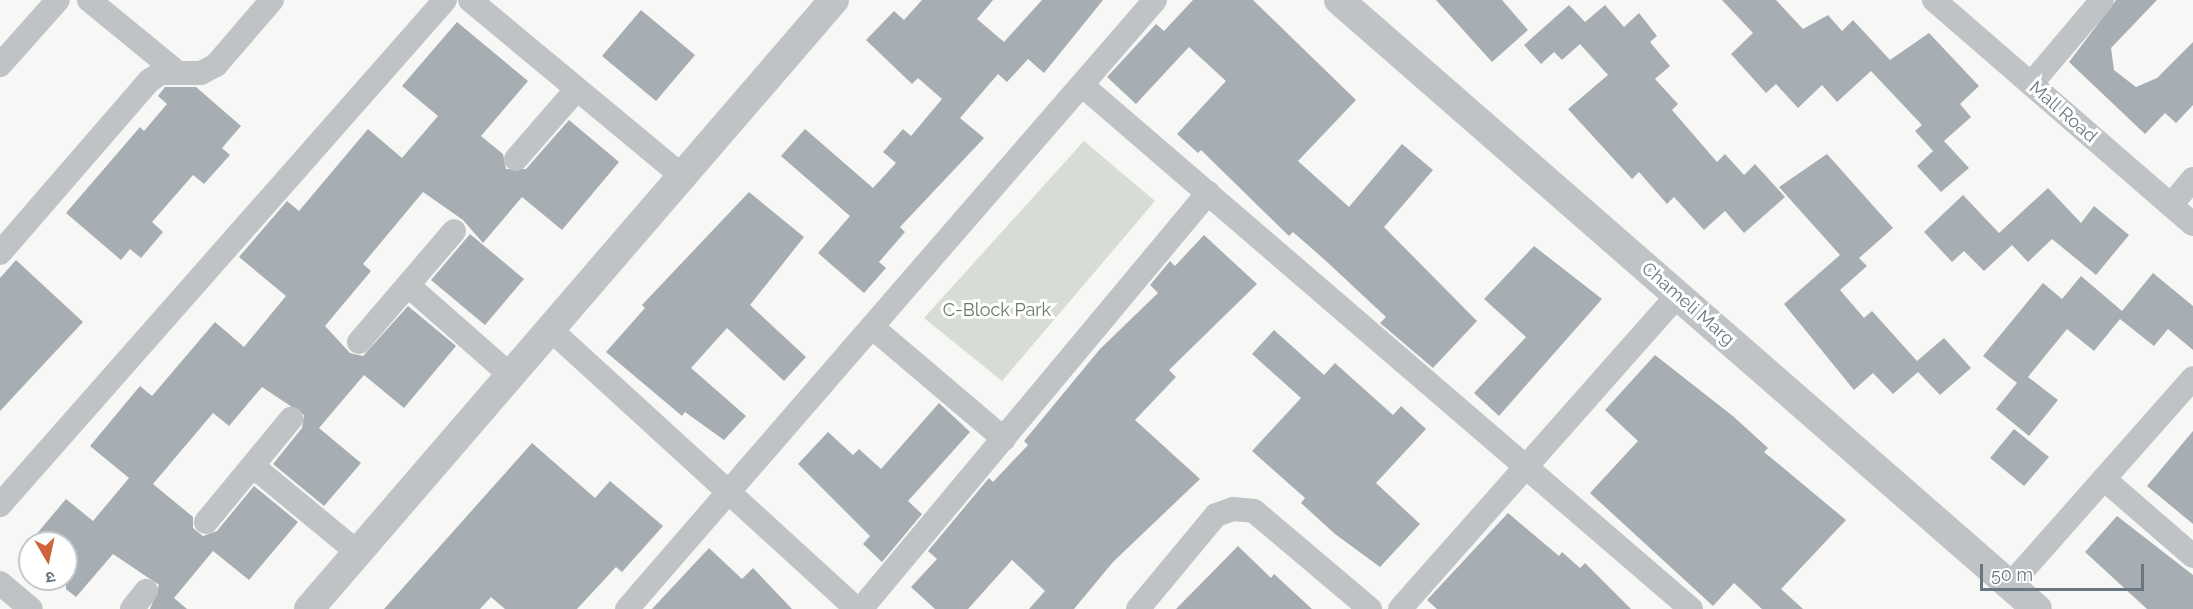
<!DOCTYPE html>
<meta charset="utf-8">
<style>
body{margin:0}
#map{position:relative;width:2193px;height:609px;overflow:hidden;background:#f7f7f5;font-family:Raleway,"Noto Sans Devanagari",sans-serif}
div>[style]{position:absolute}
.green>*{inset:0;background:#d7dcd4}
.building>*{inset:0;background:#a7aeb3}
.minor>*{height:24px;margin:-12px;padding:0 12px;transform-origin:12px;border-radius:12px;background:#bfc3c6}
.tertiary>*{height:30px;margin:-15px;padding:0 15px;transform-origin:15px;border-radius:15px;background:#bfc3c6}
span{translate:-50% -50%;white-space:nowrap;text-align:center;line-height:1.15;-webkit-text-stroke:6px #fff;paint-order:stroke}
.street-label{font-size:18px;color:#6a7782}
.park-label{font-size:18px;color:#6b7a68}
.north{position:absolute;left:18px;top:531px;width:60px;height:60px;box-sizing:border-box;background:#fff;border:2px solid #c3c9cd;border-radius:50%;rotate:171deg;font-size:16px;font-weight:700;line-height:24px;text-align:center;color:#6a7782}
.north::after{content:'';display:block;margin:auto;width:21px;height:27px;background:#cf633c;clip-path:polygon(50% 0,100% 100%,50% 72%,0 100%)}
.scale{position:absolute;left:1980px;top:564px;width:164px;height:27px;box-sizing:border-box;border:3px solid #6a7782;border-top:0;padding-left:8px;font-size:18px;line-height:21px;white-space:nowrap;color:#6a7782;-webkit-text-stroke:4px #fff;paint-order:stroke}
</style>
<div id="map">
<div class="green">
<div style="clip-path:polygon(1084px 141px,1155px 201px,1002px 381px,924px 318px)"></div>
</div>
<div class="building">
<div style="clip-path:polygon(922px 0,993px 0,977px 19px,1004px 42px,1042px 0,1103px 0,1044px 73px,1028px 59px,1007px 82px,998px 74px,960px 118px,984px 138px,900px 227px,905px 232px,879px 262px,886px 268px,864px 293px,818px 253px,850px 216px,781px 156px,805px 129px,873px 188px,896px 163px,883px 152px,903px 129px,911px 136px,942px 99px,918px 78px,912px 84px,866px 40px,894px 11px,904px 20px)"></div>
<div style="clip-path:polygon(1193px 0,1253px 0,1356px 100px,1298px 161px,1349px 207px,1402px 144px,1433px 170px,1384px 227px,1477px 321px,1433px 368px,1380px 323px,1386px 317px,1326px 261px,1293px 232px,1289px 236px,1201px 150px,1198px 153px,1177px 134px,1226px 81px,1189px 47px,1136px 104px,1107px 77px,1156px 24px,1164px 31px)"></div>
<div style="clip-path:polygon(1436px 0,1502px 0,1528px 30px,1492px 62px)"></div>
<div style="clip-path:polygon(1722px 0,1776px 0,1803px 29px,1828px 15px,1842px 31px,1853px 20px,1890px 60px,1929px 33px,1979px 86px,1960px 104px,1971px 117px,1944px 141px,1969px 168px,1941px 192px,1917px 166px,1933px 151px,1915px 131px,1922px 125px,1871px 71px,1837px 102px,1822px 85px,1798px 108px,1776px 84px,1766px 93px,1731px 54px,1753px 33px)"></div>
<div style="clip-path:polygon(2116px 0,2157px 0,2111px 48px,2114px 70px,2136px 87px,2157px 78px,2193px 42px,2193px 105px,2176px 123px,2165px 113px,2145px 134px,2069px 62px)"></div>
<div style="clip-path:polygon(1569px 5px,1585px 22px,1605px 5px,1624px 27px,1639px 13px,1657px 36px,1650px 42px,1670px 66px,1655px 79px,1678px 104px,1672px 110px,1717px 162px,1725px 154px,1744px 175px,1755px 164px,1785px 197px,1744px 233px,1725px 211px,1704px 230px,1674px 197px,1667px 204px,1639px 172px,1632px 179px,1568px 109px,1608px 75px,1580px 44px,1562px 60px,1554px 52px,1541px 64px,1524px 45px)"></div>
<div style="clip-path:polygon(641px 10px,695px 55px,656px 101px,602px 56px)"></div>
<div style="clip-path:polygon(457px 22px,528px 81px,481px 136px,503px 154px,506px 169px,526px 169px,569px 120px,619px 162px,562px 230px,522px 197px,483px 243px,463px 220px,423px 192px,363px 264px,371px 271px,325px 326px,350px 353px,363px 356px,408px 306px,456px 346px,404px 408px,364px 375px,319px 428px,361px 463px,324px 506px,273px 464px,302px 428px,304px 415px,262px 387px,229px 426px,213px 413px,153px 484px,193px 517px,193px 528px,203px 536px,217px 531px,254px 486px,298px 522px,249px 580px,213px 551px,174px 598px,187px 609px,150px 609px,159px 585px,113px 554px,76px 597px,66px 589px,66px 543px,29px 543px,66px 499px,93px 521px,129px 478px,90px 446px,140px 386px,152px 396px,215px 322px,244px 347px,286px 296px,239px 257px,287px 201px,299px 211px,368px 129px,402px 158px,438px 116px,402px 86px)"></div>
<div style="clip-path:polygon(165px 87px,196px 87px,241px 126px,222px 148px,230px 155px,204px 184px,193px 175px,152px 222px,163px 232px,141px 258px,130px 249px,121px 260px,66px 213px,140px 127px,144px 131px,167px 104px,158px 96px)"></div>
<div style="clip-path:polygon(1827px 154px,1893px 228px,1859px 258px,1867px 266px,1840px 290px,1864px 318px,1872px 311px,1917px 361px,1944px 338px,1971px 368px,1940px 395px,1918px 372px,1893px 394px,1873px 373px,1854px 390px,1784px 304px,1840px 255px,1779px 187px)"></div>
<div style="clip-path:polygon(2048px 188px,2081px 223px,2094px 206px,2129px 235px,2096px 275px,2052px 239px,2028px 262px,2012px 245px,1984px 271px,1964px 251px,1952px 262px,1924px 232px,1963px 195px,1999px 233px)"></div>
<div style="clip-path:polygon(749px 192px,804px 237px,750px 305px,806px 357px,784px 381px,727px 328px,691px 368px,746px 416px,724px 440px,685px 412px,682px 416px,606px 352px,645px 308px,642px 305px)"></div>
<div style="clip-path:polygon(470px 234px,524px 279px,485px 325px,431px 280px)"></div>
<div style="clip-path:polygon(1204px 235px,1257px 284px,1169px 370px,1176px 377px,1135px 420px,1200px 479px,1113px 562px,1074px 609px,1029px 609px,1045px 591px,1012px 560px,968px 609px,935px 609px,911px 587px,937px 559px,928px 551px,989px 478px,993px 482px,1028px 445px,1024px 441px,1100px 349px,1158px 293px,1150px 285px,1170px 261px,1175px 266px)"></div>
<div style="clip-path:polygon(1534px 246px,1602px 299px,1499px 416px,1474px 393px,1526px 337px,1484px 299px)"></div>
<div style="clip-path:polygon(16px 260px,83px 322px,0 411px,0 278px)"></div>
<div style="clip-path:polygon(2153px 273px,2193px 306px,2193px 350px,2168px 329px,2154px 346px,2120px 319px,2094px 351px,2067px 329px,2028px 377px,2058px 400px,2029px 436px,1996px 409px,2017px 383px,1983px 356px,2043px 283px,2062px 299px,2081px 276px,2122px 311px)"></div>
<div style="clip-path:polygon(1274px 330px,1324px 375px,1335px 363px,1393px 415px,1401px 406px,1426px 429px,1376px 483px,1420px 524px,1380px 567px,1335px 534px,1301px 503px,1305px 498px,1252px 451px,1301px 398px,1252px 354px)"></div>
<div style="clip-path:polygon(1655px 355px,1734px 417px,1768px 448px,1764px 452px,1846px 520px,1781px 589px,1803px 609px,1762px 609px,1734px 583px,1713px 606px,1590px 493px,1638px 441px,1605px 410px)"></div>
<div style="clip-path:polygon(939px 403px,970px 432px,908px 501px,922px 514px,882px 562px,863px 544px,870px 536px,798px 464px,828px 432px,853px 455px,859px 449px,881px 469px)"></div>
<div style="clip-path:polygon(2014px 429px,2049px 457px,2024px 486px,1990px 458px)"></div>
<div style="clip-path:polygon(2193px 431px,2193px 524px,2147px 486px)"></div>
<div style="clip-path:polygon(532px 443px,595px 498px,610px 481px,663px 526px,622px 572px,616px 567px,577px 609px,505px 609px,491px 597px,480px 609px,384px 609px)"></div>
<div style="clip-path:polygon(1508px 513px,1559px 556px,1562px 552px,1580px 568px,1585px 563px,1631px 609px,1437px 609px,1427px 600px)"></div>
<div style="clip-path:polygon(2117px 516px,2193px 575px,2193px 609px,2147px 609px,2085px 552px)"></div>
<div style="clip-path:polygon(1238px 546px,1271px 578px,1274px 574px,1312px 609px,1176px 609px)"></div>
<div style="clip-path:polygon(709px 548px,742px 579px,753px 568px,792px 609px,652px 609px)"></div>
</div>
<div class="minor">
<div style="left:89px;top:0;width:114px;rotate:39.3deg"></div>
<div style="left:470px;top:0;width:276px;rotate:39.7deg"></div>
<div style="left:1934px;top:0;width:342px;rotate:40.9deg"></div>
<div style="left:0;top:65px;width:87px;rotate:-48.3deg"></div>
<div style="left:2031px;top:84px;width:110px;rotate:-49.8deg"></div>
<div style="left:1083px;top:86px;width:802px;rotate:40.7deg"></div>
<div style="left:516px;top:159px;width:91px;rotate:-49deg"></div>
<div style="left:2171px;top:205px;width:34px;rotate:-50deg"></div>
<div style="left:0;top:253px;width:228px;rotate:-49.1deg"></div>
<div style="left:149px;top:81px;width:14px;rotate:-34deg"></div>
<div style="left:161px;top:73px;width:40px"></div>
<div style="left:201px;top:73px;width:17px;rotate:-28deg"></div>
<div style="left:216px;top:65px;width:86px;rotate:-49.3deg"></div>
<div style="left:410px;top:287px;width:133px;rotate:41.3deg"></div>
<div style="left:872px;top:327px;width:173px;rotate:40.3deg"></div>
<div style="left:550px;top:329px;width:416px;rotate:42.4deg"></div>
<div style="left:359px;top:342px;width:146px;rotate:-49.4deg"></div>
<div style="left:254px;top:467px;width:134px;rotate:39.5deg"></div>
<div style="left:2104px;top:479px;width:118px;rotate:40.9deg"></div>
<div style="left:0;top:505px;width:673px;rotate:-48.61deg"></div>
<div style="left:206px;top:522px;width:134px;rotate:-50.5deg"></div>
<div style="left:0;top:583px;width:40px;rotate:40deg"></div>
<div style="left:2010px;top:585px;width:276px;rotate:-48.5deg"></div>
<div style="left:132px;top:609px;width:23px;rotate:-52deg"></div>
<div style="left:627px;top:609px;width:806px;rotate:-49.07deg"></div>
<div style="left:861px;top:609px;width:542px;rotate:-50.17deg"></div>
<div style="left:1138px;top:609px;width:122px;rotate:-50.3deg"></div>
<div style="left:1216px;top:515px;width:18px;rotate:-19deg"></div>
<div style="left:1233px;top:509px;width:21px;rotate:5deg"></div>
<div style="left:1254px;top:511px;width:152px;rotate:40.2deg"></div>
<div style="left:1400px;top:609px;width:419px;rotate:-48.5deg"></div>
</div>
<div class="tertiary">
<div style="left:1339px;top:0;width:926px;rotate:41.1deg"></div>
<div style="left:309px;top:609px;width:804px;rotate:-49.24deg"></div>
</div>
<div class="street-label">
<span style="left:2063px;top:112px;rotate:41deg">Mall Road</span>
<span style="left:1688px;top:304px;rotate:41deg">Chameli Marg</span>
</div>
<div class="park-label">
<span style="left:997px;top:310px">C-Block Park</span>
</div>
<div class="north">उ</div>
<div class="scale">50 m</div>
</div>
